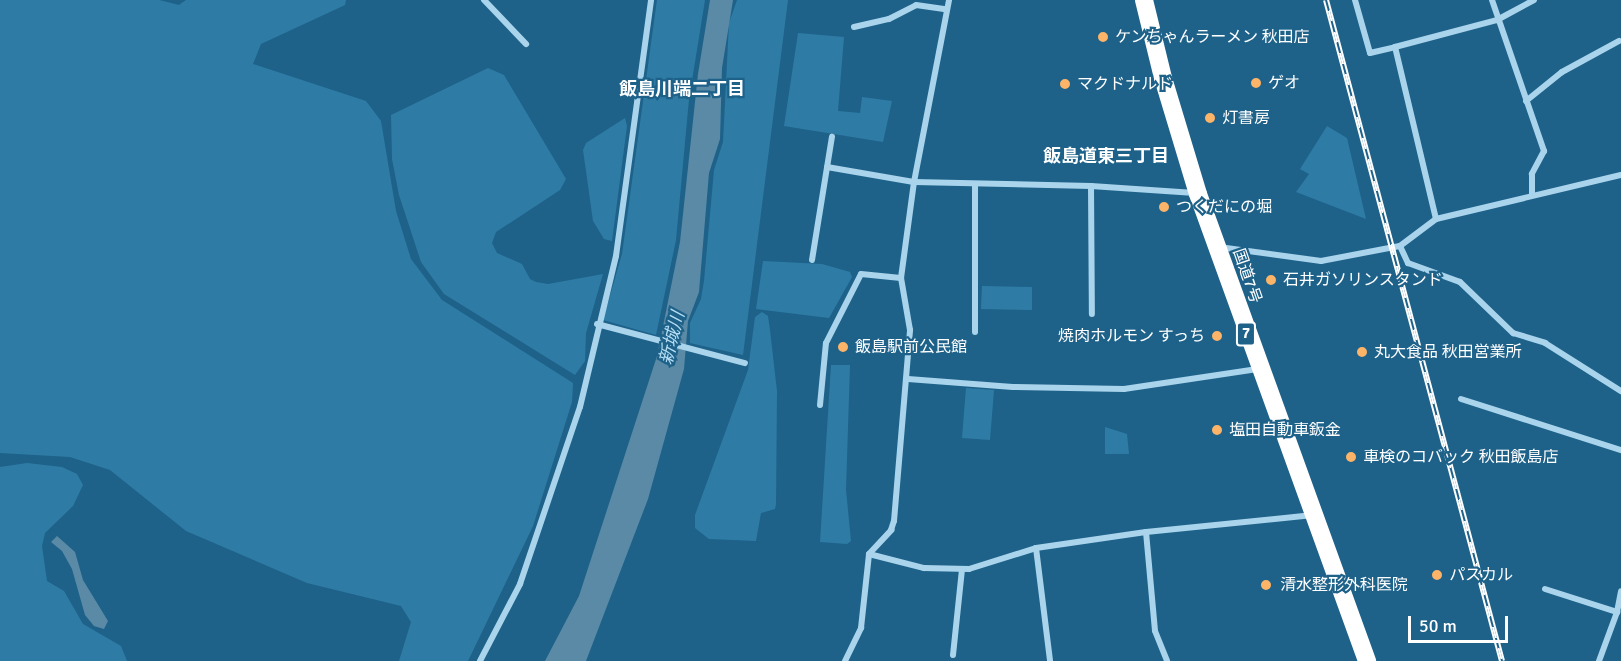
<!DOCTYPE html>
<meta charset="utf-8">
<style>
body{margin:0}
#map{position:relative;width:1621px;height:661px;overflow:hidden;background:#1e628a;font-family:Signika,"Noto Sans JP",sans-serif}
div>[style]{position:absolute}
.green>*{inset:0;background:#2e7ca6}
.water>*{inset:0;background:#5b8aa6}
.street>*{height:6px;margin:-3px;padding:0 3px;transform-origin:3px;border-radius:3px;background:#a9d4ec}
.highway>*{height:18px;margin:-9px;padding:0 9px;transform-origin:9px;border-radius:9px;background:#fff}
.rail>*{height:6px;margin-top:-3px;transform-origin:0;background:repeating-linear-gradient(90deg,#1e628a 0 11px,#fff 0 22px);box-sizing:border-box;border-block:2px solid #fff}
.dots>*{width:16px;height:16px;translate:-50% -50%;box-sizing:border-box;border:3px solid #1e628a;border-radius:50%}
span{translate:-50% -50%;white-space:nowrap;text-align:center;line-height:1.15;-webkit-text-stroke:4.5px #1e628a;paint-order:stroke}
.shield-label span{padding:2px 4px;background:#1e628a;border:2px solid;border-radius:4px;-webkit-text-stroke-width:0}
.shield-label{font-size:15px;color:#fff;font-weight:700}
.poi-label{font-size:16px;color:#fff}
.left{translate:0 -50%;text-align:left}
.right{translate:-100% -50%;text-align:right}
.street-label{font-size:16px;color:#fff}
.neighbourhood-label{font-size:18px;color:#fff;font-weight:700}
.water-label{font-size:18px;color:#b5ddf3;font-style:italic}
.scale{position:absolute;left:1408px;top:616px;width:100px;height:27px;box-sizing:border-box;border:3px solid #fff;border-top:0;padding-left:8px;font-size:18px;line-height:21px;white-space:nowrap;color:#fff;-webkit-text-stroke:4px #1e628a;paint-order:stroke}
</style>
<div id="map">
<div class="green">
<div style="clip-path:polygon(0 0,159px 0,179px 5px,186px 0,346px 0,345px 5px,261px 44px,253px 64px,366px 101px,381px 121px,396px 211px,411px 259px,442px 300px,573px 383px,572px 402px,533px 526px,468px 661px,399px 661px,411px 622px,401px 606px,307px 583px,186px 531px,110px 470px,70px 457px,0 453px)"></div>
<div style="clip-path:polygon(657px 0,705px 0,689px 99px,676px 240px,656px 335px,603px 320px,622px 254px)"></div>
<div style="clip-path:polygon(737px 0,788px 0,743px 355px,690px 343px,690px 323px,701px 299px,704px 281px,714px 170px,723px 142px,729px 23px)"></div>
<div style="clip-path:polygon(798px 33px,844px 37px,838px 111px,860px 113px,862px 97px,892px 101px,883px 142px,784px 126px)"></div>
<div style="clip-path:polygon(488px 68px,504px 75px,566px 179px,560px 190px,496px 232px,492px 243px,497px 253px,522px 264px,530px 279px,536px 282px,548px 284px,603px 274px,586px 333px,585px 361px,575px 375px,444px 294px,421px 262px,399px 195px,392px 159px,391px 115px)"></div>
<div style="clip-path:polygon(625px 118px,627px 126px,612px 241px,604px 239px,593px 221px,583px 150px,586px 143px)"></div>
<div style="clip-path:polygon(1327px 126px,1347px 138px,1366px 219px,1296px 192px,1309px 174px,1300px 169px)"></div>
<div style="clip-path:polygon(763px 261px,822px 264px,850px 272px,852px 277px,829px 318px,756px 309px)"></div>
<div style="clip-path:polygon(982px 286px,1032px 287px,1032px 310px,981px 309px)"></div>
<div style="clip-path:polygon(762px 312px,768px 316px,770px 330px,777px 391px,776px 504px,775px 509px,761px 513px,756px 541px,709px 539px,695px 528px,695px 515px,748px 370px,755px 317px)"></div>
<div style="clip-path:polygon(831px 365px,850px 365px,846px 490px,851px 541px,847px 544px,820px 542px)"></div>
<div style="clip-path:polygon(966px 388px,994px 390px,990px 440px,962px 438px)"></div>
<div style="clip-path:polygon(1105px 427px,1127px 434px,1129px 454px,1105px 454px)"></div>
<div style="clip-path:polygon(27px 463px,62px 467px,77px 474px,83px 485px,73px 506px,45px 533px,42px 546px,47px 581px,64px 591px,83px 624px,121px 646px,127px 661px,0 661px,0 467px)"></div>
</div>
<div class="water">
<div style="clip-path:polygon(710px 0,733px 0,722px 68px,720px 139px,709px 173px,699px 292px,688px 321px,684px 369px,648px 499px,586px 661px,545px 661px,579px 596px,657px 356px,680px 242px,698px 74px)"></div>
<div style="clip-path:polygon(57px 536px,75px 552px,83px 580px,108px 621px,104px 629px,94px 626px,85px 615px,72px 569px,62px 551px,51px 542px)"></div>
</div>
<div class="street">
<div style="left:484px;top:0;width:61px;rotate:46.3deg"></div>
<div style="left:1355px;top:0;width:55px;rotate:74.2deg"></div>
<div style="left:1370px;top:53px;width:26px;rotate:-13deg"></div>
<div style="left:1492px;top:0;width:160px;rotate:71deg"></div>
<div style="left:1544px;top:151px;width:26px;rotate:118deg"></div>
<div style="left:1532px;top:174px;width:21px;rotate:90deg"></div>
<div style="left:854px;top:27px;width:36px;rotate:-13deg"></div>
<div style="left:889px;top:19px;width:30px;rotate:-27deg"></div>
<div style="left:916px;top:5px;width:30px;rotate:8deg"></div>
<div style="left:1526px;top:101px;width:46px;rotate:-38.9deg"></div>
<div style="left:1562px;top:72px;width:65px;rotate:-28.5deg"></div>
<div style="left:827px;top:167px;width:88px;rotate:9.8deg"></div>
<div style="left:914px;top:182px;width:177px;rotate:1.3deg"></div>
<div style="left:1091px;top:186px;width:104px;rotate:3.9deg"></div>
<div style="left:1091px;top:186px;width:128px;rotate:89.6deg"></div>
<div style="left:1436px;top:219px;width:177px;rotate:-103.4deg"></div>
<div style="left:1395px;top:47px;width:106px;rotate:-14.8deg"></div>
<div style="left:1497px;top:20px;width:42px;rotate:-28.4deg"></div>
<div style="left:1400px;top:246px;width:19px;rotate:65deg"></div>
<div style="left:1408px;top:263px;width:55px;rotate:20.1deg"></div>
<div style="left:1460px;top:282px;width:74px;rotate:43.9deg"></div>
<div style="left:1513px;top:333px;width:34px;rotate:17deg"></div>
<div style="left:1545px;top:343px;width:90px;rotate:32.3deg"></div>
<div style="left:1219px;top:247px;width:103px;rotate:7.8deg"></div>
<div style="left:1321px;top:261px;width:80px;rotate:-10.8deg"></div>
<div style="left:1400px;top:246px;width:45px;rotate:-36.9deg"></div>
<div style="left:1436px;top:219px;width:190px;rotate:-13.4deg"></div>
<div style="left:812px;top:260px;width:125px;rotate:-80.8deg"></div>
<div style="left:597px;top:324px;width:153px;rotate:14.8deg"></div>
<div style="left:975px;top:332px;width:147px;rotate:-90deg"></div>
<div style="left:908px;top:379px;width:105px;rotate:4.4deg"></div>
<div style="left:1013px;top:387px;width:111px;rotate:1deg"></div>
<div style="left:1124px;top:389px;width:135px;rotate:-8.5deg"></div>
<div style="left:1461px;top:399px;width:168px;rotate:17.7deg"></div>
<div style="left:820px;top:405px;width:62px;rotate:-84.5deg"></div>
<div style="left:826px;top:343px;width:77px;rotate:-63.1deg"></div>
<div style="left:861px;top:274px;width:40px;rotate:5.7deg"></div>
<div style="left:1146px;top:532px;width:99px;rotate:84.8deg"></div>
<div style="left:1155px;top:631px;width:32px;rotate:68deg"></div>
<div style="left:1036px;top:548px;width:114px;rotate:82.9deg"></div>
<div style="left:869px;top:554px;width:57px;rotate:14.3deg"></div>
<div style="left:924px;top:568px;width:45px;rotate:1.3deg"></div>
<div style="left:969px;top:569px;width:70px;rotate:-17.4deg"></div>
<div style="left:1036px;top:548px;width:111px;rotate:-8.3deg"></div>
<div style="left:1146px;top:532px;width:168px;rotate:-5.8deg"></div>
<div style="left:1545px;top:589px;width:76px;rotate:17.7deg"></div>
<div style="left:1617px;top:612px;width:21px;rotate:-79deg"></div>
<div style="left:953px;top:655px;width:86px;rotate:-84deg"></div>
<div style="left:480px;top:661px;width:87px;rotate:-62.5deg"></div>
<div style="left:520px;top:584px;width:187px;rotate:-71.3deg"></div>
<div style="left:580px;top:407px;width:155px;rotate:-76.6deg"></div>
<div style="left:616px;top:256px;width:258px;rotate:-82.2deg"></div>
<div style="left:845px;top:661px;width:37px;rotate:-64deg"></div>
<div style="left:861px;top:628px;width:74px;rotate:-83.8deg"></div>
<div style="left:869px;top:554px;width:33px;rotate:-47deg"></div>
<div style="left:891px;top:530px;width:9px;rotate:-72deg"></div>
<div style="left:894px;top:521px;width:192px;rotate:-85.2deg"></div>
<div style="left:910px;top:330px;width:53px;rotate:-99.8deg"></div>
<div style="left:901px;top:278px;width:97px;rotate:-82.3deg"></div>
<div style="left:914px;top:182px;width:185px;rotate:-79.1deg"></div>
<div style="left:1599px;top:661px;width:52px;rotate:-69.8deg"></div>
</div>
<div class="highway">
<div style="left:1144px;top:0;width:80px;rotate:76.3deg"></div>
<div style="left:1163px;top:78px;width:121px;rotate:73.2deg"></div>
<div style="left:1198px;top:194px;width:497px;rotate:70.1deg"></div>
</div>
<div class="rail">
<div style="left:1326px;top:0;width:684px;rotate:75.09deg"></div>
</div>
<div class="dots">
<div style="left:1103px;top:37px;background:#fbb468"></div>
<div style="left:1256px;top:83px;background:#fbb468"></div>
<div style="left:1065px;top:84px;background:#fbb468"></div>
<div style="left:1210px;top:118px;background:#fbb468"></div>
<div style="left:1164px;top:207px;background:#fbb468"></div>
<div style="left:1271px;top:280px;background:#fbb468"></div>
<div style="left:1217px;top:336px;background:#fbb468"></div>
<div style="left:843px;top:347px;background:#fbb468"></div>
<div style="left:1362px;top:352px;background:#fbb468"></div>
<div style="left:1217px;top:430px;background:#fbb468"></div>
<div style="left:1351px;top:457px;background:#fbb468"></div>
<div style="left:1437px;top:575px;background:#fbb468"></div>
<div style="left:1266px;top:585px;background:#fbb468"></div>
</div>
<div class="shield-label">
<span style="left:1246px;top:334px">7</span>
</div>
<div class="poi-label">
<span class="left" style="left:1115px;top:37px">ケンちゃんラーメン 秋田店</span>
<span class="left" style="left:1268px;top:83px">ゲオ</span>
<span class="left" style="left:1077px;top:84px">マクドナルド</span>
<span class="left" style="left:1222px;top:118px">灯書房</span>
<span class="left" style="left:1176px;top:207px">つくだにの堀</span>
<span class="left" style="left:1283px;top:280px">石井ガソリンスタンド</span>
<span class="right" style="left:1205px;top:336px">焼肉ホルモン すっち</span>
<span class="left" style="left:855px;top:347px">飯島駅前公民館</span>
<span class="left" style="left:1374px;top:352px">丸大食品 秋田営業所</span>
<span class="left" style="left:1229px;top:430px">塩田自動車鈑金</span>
<span class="left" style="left:1363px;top:457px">車検のコバック 秋田飯島店</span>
<span class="left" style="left:1449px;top:575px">パスカル</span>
<span class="left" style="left:1280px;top:585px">清水整形外科医院</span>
</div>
<div class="street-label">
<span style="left:1247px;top:276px;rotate:71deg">国道7号</span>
</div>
<div class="neighbourhood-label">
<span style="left:682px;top:89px">飯島川端二丁目</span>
<span style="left:1106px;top:156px">飯島道東三丁目</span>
</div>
<div class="water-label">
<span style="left:672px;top:338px;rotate:-76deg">新城川</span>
</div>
<div class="scale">50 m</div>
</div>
